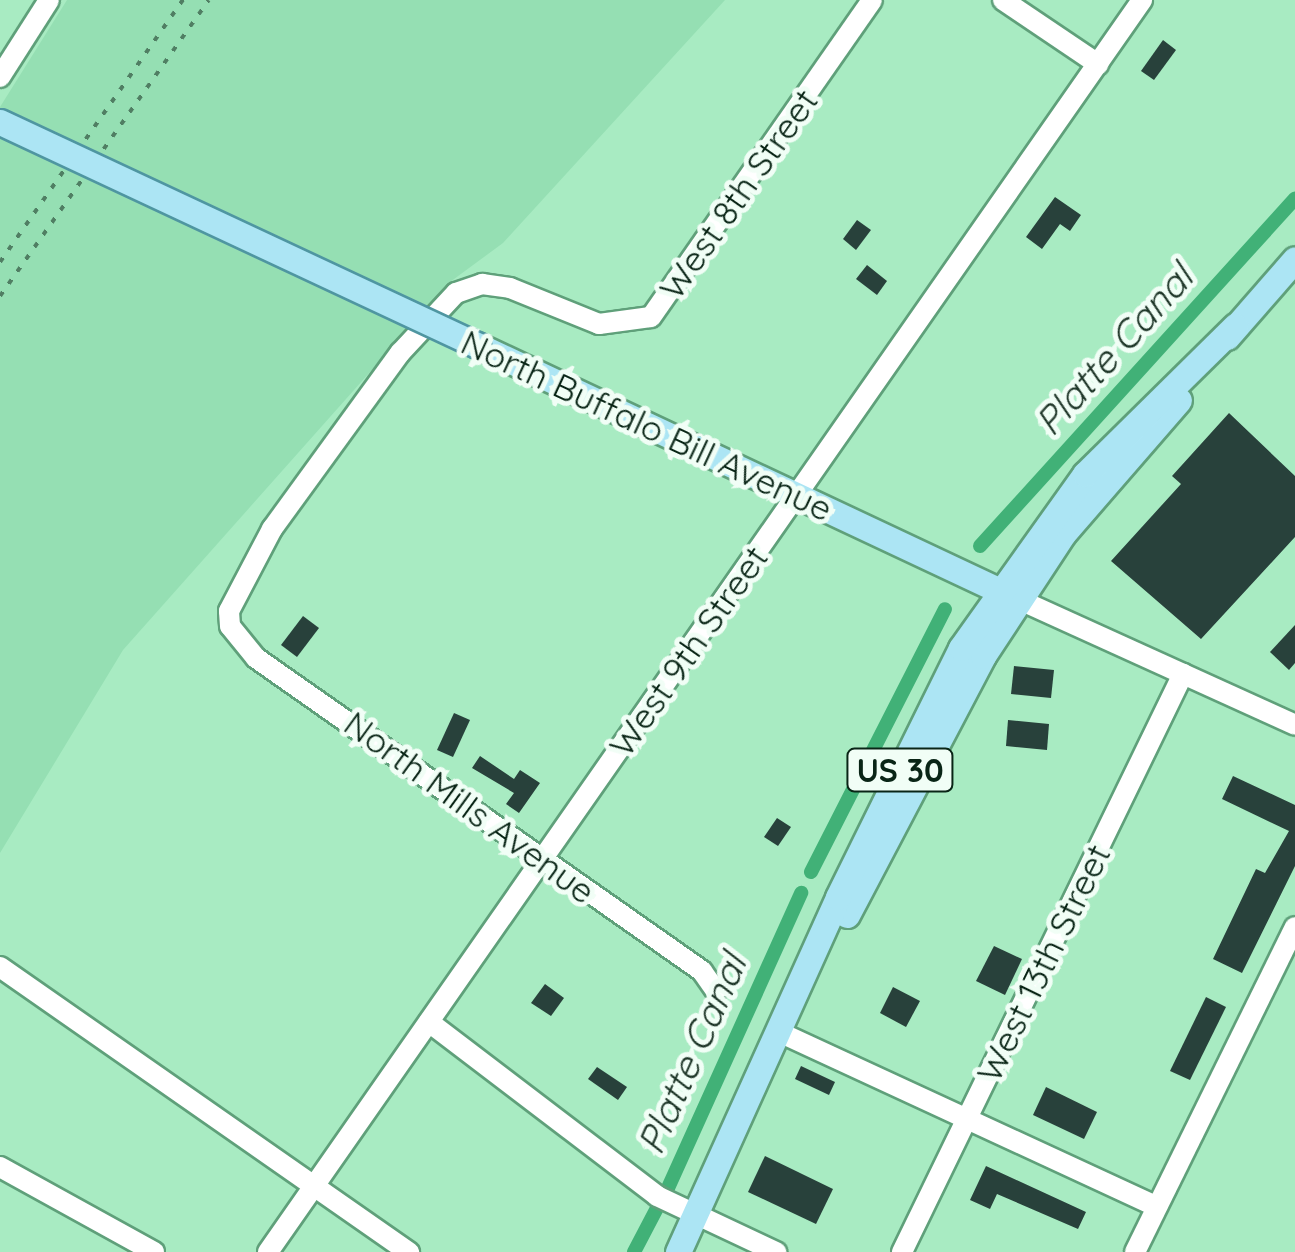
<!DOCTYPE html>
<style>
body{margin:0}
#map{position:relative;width:1295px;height:1252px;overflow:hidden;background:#a8ebc2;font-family:Quicksand,sans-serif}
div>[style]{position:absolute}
.built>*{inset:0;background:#95dfb3}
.canal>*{height:14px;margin:-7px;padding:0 7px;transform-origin:7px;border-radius:7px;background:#41b177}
.building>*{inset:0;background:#28413b}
.roads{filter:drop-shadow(2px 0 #5fa07a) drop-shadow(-2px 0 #5fa07a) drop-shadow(0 2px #5fa07a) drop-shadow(0 -2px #5fa07a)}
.minor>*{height:20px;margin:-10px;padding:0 10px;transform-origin:10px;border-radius:10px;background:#fff}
.major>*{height:25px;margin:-12.5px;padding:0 12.5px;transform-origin:12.5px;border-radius:12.5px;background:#ace5f4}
.rail>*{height:4px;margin-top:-2px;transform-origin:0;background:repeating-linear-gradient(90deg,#507e63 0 5px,transparent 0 15px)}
.bridges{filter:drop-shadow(2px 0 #4f96a1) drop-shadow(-2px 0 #4f96a1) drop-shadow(0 2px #4f96a1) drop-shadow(0 -2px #4f96a1)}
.major-bridge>*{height:25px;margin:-12.5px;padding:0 12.5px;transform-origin:12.5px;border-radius:12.5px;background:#ace5f4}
span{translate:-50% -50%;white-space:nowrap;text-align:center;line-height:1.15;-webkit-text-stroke:10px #f1fef6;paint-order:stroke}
.shield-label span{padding:2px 8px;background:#f1fef6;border:2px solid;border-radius:8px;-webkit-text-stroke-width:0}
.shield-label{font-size:32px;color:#092516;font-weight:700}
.street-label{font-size:35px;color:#092516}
.water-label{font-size:38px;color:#1d3527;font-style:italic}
</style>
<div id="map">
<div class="built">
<div style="clip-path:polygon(67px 0,725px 0,503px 243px,450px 282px,123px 650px,0 853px,0 107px)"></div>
</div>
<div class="canal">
<div style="left:980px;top:546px;width:469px;rotate:-47.8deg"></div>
<div style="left:811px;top:872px;width:295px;rotate:-63deg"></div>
<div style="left:668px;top:1188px;width:324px;rotate:-65.7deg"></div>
<div style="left:634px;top:1252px;width:50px;rotate:-62.4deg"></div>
</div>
<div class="building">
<div style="clip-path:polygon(1163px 40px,1176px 50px,1154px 80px,1141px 71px)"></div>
<div style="clip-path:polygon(1055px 197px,1081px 215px,1070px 231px,1060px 224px,1042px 249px,1026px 237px)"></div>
<div style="clip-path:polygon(857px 220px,871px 230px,856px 250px,843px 239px)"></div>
<div style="clip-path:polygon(867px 265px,887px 281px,877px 295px,856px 279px)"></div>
<div style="clip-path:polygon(1229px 413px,1295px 476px,1295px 537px,1201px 639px,1111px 561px,1181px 484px,1172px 476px)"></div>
<div style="clip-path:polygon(303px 616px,319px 628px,297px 657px,281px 645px)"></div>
<div style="clip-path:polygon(1295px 625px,1295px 663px,1289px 670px,1270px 652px)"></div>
<div style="clip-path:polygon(1014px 666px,1054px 670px,1051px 698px,1011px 694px)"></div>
<div style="clip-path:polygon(454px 713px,470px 720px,453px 757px,437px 750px)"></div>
<div style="clip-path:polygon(1008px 720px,1049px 724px,1047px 750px,1006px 746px)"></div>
<div style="clip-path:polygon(480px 756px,514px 779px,520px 770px,540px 783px,519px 813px,506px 804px,514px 793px,472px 768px)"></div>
<div style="clip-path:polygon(1233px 776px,1295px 805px,1295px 866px,1242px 973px,1213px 959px,1256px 869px,1265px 873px,1289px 831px,1222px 799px)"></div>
<div style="clip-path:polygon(777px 818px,791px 827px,778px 846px,764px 837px)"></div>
<div style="clip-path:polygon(994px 946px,1022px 959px,1005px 995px,976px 981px)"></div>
<div style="clip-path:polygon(545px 984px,564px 998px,551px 1016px,531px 1003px)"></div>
<div style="clip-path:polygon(893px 987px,920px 1001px,906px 1027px,880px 1013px)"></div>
<div style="clip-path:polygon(1206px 997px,1226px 1007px,1190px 1080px,1170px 1071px)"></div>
<div style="clip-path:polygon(801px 1066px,835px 1082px,829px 1095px,795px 1079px)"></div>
<div style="clip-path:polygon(597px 1067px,627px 1087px,618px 1100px,588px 1079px)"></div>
<div style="clip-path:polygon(1046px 1087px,1097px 1112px,1084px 1139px,1033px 1115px)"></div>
<div style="clip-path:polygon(765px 1156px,833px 1189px,816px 1224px,748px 1192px)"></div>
<div style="clip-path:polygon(986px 1166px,1086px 1212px,1078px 1229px,997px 1194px,990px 1209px,970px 1200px)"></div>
</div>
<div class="roads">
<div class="minor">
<div style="left:1003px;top:0;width:115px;rotate:34deg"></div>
<div style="left:0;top:77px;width:91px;rotate:-57.5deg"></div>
<div style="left:1020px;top:600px;width:302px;rotate:24.4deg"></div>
<div style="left:0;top:967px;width:499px;rotate:34.9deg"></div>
<div style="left:716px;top:991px;width:24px;rotate:-125deg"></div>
<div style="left:702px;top:971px;width:545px;rotate:-144.94deg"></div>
<div style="left:256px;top:658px;width:41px;rotate:-129.1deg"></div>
<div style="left:230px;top:626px;width:15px;rotate:-94deg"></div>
<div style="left:229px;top:611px;width:93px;rotate:-62.3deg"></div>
<div style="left:272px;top:529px;width:218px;rotate:-54deg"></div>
<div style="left:400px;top:353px;width:82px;rotate:-47deg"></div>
<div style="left:456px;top:293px;width:28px;rotate:-19deg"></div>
<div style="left:482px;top:284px;width:28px;rotate:8deg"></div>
<div style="left:510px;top:288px;width:96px;rotate:22deg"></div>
<div style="left:599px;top:324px;width:52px;rotate:-7.7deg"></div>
<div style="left:651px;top:317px;width:386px;rotate:-55.1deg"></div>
<div style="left:429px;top:1022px;width:287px;rotate:37.3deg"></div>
<div style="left:657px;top:1196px;width:132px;rotate:25.2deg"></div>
<div style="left:781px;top:1033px;width:414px;rotate:24.8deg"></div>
<div style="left:0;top:1167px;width:176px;rotate:28.9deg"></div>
<div style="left:268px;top:1252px;width:1527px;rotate:-55.08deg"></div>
<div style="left:902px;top:1252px;width:643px;rotate:-64.07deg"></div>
<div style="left:1135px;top:1252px;width:362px;rotate:-63.8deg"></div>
</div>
<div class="major">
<div style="left:1227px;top:337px;width:103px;rotate:-48.9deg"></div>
<div style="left:477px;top:345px;width:590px;rotate:25.18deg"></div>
<div style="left:847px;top:915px;width:293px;rotate:-62.3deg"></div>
<div style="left:983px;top:656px;width:146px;rotate:-56.7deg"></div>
<div style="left:1063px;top:534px;width:177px;rotate:-49.1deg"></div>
<div style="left:678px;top:1252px;width:389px;rotate:-65.7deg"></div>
<div style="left:838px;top:897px;width:278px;rotate:-63.7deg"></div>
<div style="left:961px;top:648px;width:214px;rotate:-54.5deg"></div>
<div style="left:1085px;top:474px;width:211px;rotate:-44.6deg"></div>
</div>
</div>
<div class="rail">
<div style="left:0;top:262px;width:320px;rotate:-55.1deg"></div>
<div style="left:0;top:296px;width:362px;rotate:-54.8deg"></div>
</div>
<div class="bridges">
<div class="major-bridge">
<div style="left:0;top:122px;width:527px;rotate:25.06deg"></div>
</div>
</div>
<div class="shield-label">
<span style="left:900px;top:770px">US 30</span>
</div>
<div class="street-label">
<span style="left:738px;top:194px;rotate:-55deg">West 8th Street</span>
<span style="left:647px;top:425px;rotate:25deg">North Buffalo Bill Avenue</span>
<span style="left:688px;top:651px;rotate:-55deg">West 9th Street</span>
<span style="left:470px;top:807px;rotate:36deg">North Mills Avenue</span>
<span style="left:1043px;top:963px;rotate:-64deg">West 13th Street</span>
</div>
<div class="water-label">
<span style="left:1114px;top:350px;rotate:-48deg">Platte Canal</span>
<span style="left:692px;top:1054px;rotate:-66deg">Platte Canal</span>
</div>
</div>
